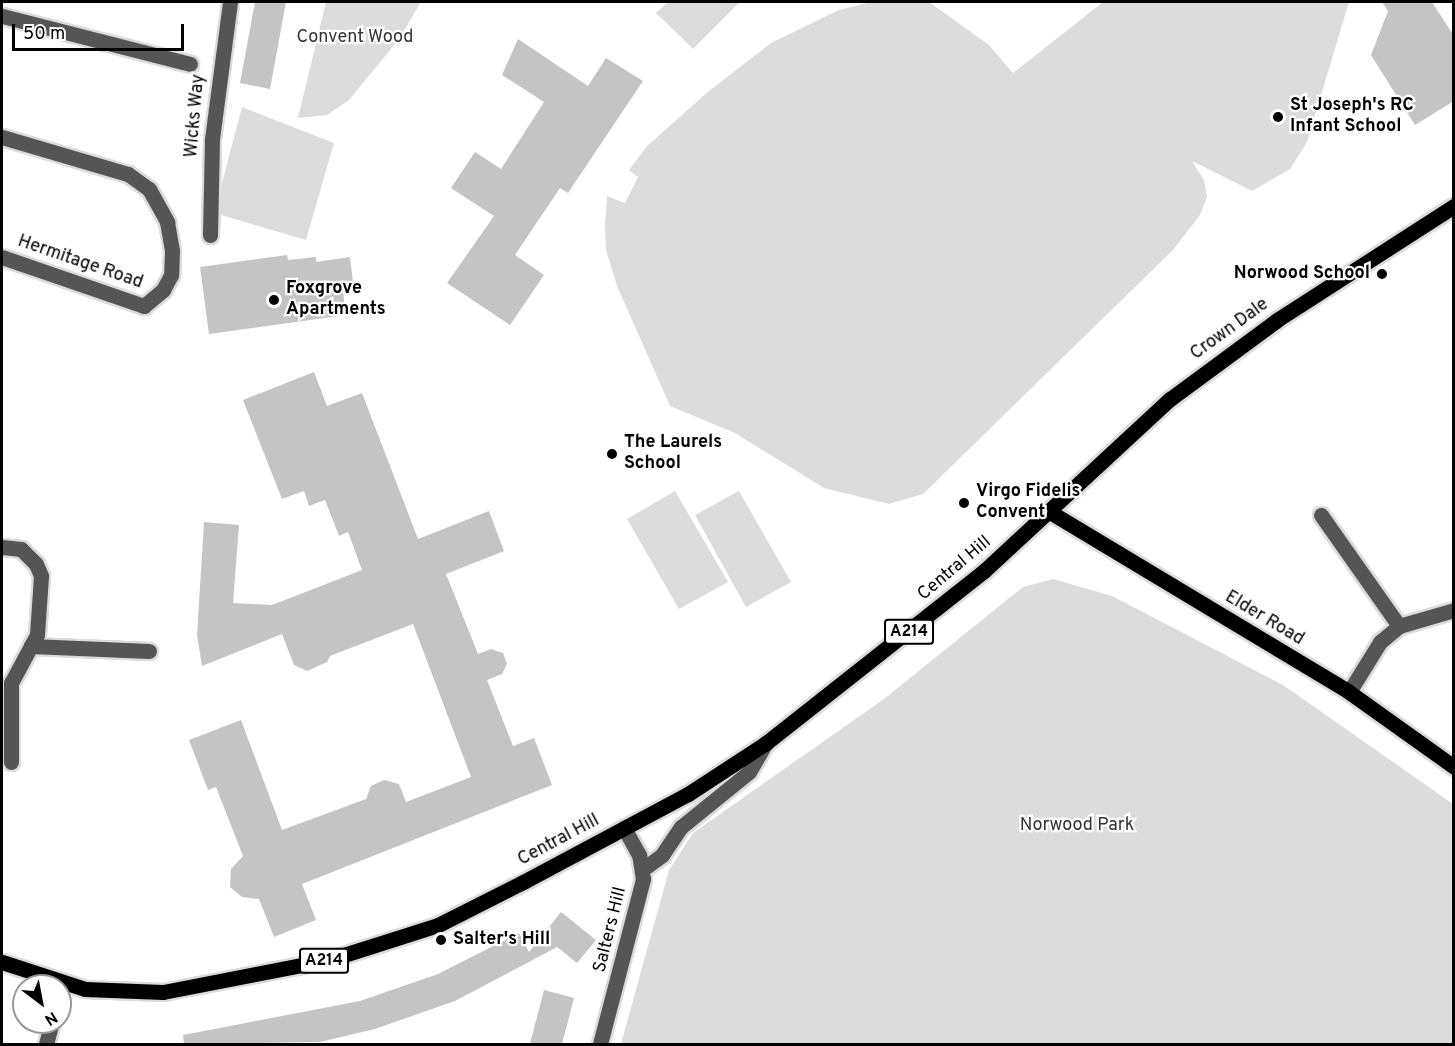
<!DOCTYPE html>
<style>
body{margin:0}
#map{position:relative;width:1455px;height:1046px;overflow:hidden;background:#fff;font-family:Overpass,sans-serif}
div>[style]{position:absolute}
.green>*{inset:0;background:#dcdcdc}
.building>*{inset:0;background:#c4c4c4}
.roads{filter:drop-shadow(2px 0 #dbdbdb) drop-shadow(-2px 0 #dbdbdb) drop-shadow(0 2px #dbdbdb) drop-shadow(0 -2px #dbdbdb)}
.minor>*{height:15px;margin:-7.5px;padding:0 7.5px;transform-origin:7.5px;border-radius:7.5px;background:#555}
.major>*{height:15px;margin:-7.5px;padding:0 7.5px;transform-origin:7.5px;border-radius:7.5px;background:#000}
.dots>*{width:16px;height:16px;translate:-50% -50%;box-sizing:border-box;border:3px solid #fff;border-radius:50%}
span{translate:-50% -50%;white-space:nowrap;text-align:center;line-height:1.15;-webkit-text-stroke:4.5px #fff;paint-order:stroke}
.shield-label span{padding:2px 4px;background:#fff;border:2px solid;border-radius:4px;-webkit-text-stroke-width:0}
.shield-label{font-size:16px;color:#000;font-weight:700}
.park-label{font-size:18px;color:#333}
.poi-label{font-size:18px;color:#000;font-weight:700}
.left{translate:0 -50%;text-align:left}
.right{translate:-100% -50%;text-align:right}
.street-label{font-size:18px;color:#000}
.frame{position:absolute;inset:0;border:3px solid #000;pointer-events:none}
.north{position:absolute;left:12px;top:974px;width:60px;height:60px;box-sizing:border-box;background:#fff;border:2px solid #999;border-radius:50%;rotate:148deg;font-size:16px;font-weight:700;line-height:24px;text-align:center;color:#000}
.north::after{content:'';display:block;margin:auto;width:21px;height:27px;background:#000;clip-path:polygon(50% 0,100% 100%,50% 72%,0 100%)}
.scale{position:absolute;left:12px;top:24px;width:172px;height:27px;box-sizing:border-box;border:3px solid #000;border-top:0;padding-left:8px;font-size:18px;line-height:21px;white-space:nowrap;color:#000;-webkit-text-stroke:4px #fff;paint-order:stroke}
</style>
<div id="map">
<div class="green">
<div style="clip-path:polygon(326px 2px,421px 2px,399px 39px,349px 100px,327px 115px,298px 118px)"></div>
<div style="clip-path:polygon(668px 2px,740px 2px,693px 49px,656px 13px)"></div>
<div style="clip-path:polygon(871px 2px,929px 2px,989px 45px,1013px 73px,1103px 2px,1349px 2px,1307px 142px,1290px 169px,1252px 191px,1192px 161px,1204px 180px,1207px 197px,1200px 215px,1173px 250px,923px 494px,889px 504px,824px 488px,735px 433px,670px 406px,617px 286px,606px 250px,605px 225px,607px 196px,625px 203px,638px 177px,629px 170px,647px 146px,709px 91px,771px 43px,839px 10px)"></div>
<div style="clip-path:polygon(242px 107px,334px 143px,306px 240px,214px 213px)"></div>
<div style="clip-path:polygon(675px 491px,728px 582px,679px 609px,627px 519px)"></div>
<div style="clip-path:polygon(739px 491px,791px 582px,746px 607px,695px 515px)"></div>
<div style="clip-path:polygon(1053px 579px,1112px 596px,1283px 685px,1453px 804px,1453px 1044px,621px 1044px,669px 870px,693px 833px,884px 699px,1023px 587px)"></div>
</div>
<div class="building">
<div style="clip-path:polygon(255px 2px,286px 2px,270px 89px,240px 83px)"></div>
<div style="clip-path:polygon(1382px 2px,1432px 2px,1454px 36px,1454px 101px,1415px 125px,1371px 55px,1388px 11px)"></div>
<div style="clip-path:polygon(518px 39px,588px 86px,606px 58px,643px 81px,568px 193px,560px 188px,515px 255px,544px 275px,510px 325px,447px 283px,494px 216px,451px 188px,475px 152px,501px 169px,544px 102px,502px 75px)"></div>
<div style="clip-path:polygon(287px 255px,288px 260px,316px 257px,316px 262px,350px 257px,353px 282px,342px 284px,346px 315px,209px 334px,200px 267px)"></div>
<div style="clip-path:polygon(314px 372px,327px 406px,362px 393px,418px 539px,489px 511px,504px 551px,446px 574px,478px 654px,491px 649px,503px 653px,507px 664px,502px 674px,487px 680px,513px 746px,534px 738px,552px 785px,302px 884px,316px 920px,274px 937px,259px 899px,242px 897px,230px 887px,231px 869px,243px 856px,216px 787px,208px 790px,189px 740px,241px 720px,282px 830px,366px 799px,371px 786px,384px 780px,399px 784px,406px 802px,471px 777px,413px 624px,330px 656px,327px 662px,307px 671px,294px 665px,282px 634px,202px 666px,197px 635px,204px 522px,239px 525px,233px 603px,272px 605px,362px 570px,348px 532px,339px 536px,325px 500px,309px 506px,304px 491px,282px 499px,243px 400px)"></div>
<div style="clip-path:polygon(561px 912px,596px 940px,577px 963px,557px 947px,455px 1001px,375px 1029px,320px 1042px,184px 1044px,183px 1035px,360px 1001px,438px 974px,519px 933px,529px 952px)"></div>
<div style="clip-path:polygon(544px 990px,574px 998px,562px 1044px,530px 1044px)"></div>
</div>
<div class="roads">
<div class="minor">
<div style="left:2px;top:16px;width:194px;rotate:14.3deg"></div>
<div style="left:2px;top:137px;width:131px;rotate:16.4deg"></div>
<div style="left:128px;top:174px;width:26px;rotate:36deg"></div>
<div style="left:149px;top:189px;width:38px;rotate:61deg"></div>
<div style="left:167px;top:222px;width:29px;rotate:80deg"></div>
<div style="left:172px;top:251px;width:24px;rotate:92deg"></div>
<div style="left:171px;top:275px;width:17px;rotate:118deg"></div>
<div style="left:163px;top:290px;width:25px;rotate:140deg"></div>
<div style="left:144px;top:306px;width:150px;rotate:-161deg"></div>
<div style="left:210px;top:235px;width:96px;rotate:-88.8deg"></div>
<div style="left:212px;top:139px;width:138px;rotate:-82.5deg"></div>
<div style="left:1321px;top:515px;width:136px;rotate:54.9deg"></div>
<div style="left:2px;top:547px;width:19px;rotate:6deg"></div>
<div style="left:21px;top:549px;width:21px;rotate:45deg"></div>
<div style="left:36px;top:564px;width:13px;rotate:67deg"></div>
<div style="left:41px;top:576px;width:59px;rotate:93.9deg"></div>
<div style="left:37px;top:635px;width:13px;rotate:119deg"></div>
<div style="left:31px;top:646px;width:118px;rotate:2.4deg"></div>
<div style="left:1349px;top:692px;width:59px;rotate:-58.2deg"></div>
<div style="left:1380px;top:642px;width:25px;rotate:-40deg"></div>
<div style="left:1399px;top:626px;width:57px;rotate:-16.2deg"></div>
<div style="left:11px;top:762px;width:79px;rotate:-90deg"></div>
<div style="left:11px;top:683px;width:42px;rotate:-61.6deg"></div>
<div style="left:643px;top:869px;width:24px;rotate:-36deg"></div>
<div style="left:662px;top:855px;width:34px;rotate:-56deg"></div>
<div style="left:681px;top:827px;width:87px;rotate:-39deg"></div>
<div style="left:749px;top:772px;width:34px;rotate:-60deg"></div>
<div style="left:46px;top:1044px;width:23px;rotate:-75deg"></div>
<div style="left:600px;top:1044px;width:171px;rotate:-75.4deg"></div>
<div style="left:643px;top:879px;width:24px;rotate:-99deg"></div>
<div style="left:639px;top:855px;width:31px;rotate:-119deg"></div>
</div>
<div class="major">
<div style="left:1050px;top:512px;width:349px;rotate:31deg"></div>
<div style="left:1349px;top:692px;width:129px;rotate:35.5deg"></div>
<div style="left:2px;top:962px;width:87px;rotate:18deg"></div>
<div style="left:85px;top:989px;width:78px;rotate:2.2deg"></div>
<div style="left:163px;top:992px;width:168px;rotate:-11deg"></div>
<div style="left:328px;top:960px;width:115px;rotate:-17.7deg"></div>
<div style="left:438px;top:925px;width:95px;rotate:-26.8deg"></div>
<div style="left:523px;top:882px;width:187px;rotate:-28.1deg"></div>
<div style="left:688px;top:794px;width:93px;rotate:-33.2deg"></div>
<div style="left:766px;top:743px;width:278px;rotate:-38.3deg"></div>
<div style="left:984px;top:571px;width:253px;rotate:-42.8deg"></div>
<div style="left:1170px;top:399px;width:133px;rotate:-36.4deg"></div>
<div style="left:1277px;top:320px;width:211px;rotate:-32.8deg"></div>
</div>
</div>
<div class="dots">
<div style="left:1278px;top:117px;background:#000"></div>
<div style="left:1382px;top:274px;background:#000"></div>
<div style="left:274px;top:300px;background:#000"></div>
<div style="left:612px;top:454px;background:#000"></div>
<div style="left:964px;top:503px;background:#000"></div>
<div style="left:441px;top:940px;background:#000"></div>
</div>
<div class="shield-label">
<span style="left:909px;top:632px">A214</span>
<span style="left:324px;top:961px">A214</span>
</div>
<div class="park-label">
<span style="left:355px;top:38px">Convent Wood</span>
<span style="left:1077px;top:826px">Norwood Park</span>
</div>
<div class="poi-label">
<span class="left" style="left:1290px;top:117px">St Joseph's RC<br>Infant School</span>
<span class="right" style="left:1370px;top:274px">Norwood School</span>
<span class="left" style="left:286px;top:300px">Foxgrove<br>Apartments</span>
<span class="left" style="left:624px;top:454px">The Laurels<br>School</span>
<span class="left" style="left:976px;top:503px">Virgo Fidelis<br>Convent</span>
<span class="left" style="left:453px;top:940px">Salter's Hill</span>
</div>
<div class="street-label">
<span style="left:196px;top:116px;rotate:-85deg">Wicks Way</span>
<span style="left:80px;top:263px;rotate:19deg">Hermitage Road</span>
<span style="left:1230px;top:330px;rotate:-36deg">Crown Dale</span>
<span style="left:955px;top:569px;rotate:-40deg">Central Hill</span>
<span style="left:1264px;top:619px;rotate:31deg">Elder Road</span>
<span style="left:559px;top:841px;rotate:-28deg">Central Hill</span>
<span style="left:611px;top:930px;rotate:-76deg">Salters Hill</span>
</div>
<div class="frame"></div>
<div class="north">N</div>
<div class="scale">50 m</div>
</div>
